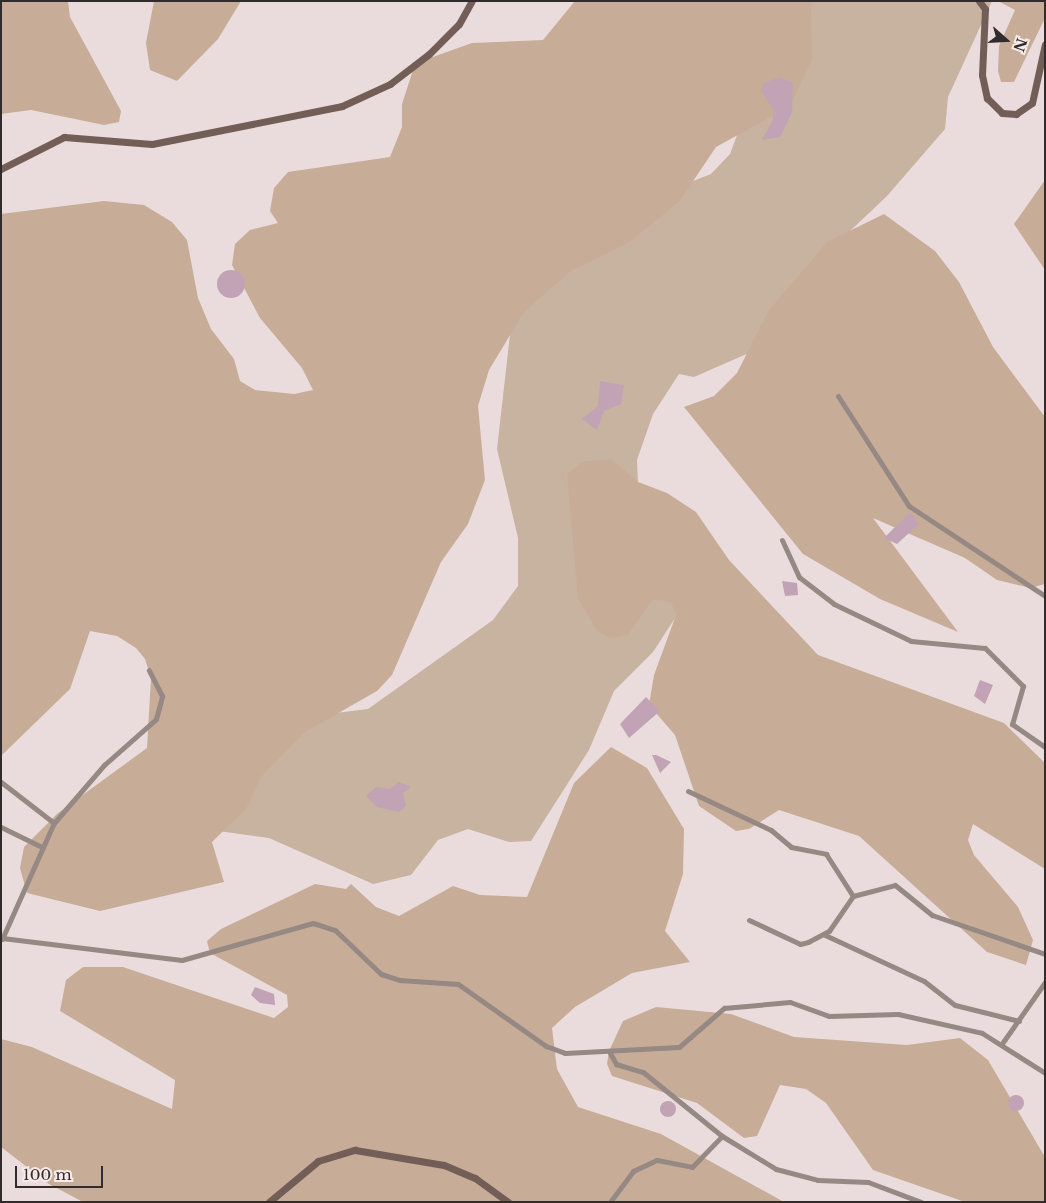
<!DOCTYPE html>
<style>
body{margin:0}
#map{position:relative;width:1046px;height:1203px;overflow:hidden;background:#eadcdc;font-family:"Libre Baskerville",serif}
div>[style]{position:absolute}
.green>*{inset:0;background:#c8b2a0}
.forest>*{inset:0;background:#c7ad98}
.water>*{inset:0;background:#c1a3b5}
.round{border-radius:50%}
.street>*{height:5px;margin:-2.5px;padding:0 2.5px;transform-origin:2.5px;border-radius:2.5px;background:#968883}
.secondary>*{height:7px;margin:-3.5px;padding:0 3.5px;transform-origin:3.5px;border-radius:3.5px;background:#725e57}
span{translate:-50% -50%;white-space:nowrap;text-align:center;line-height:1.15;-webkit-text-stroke:4px #f7eae9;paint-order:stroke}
.frame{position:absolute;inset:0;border:2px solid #312c2b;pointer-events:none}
.north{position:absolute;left:981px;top:15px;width:50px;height:50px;-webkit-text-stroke:4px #f7eae9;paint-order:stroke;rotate:109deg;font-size:14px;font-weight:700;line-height:20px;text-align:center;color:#312c2b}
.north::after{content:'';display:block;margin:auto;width:18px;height:22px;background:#312c2b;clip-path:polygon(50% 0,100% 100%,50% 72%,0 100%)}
.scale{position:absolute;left:15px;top:1166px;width:88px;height:22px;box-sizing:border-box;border:2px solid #312c2b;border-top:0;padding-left:6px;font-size:15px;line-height:18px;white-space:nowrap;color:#312c2b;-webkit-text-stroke:4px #f7eae9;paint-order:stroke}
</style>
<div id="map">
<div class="green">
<div style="clip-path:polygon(787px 1px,992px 1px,948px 97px,945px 129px,887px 196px,831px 249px,758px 349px,694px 377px,679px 374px,653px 414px,637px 460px,639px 510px,694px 589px,653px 652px,614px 691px,589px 750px,531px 841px,509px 842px,468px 829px,438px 840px,411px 875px,373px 884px,269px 838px,197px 828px,263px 722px,368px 709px,493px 620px,518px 586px,518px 538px,497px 449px,512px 317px,657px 195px,711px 174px,730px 154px)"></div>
</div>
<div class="forest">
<div style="clip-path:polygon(1px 1px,68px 1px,70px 17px,121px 111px,119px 122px,104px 125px,31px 110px,1px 114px)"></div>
<div style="clip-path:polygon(154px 1px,241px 1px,218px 39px,177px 81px,150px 70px,146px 43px)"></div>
<div style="clip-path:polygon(575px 1px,811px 1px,812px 60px,790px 106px,716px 147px,679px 202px,628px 243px,571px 271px,524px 312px,489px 370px,478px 406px,485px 480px,468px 524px,441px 562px,392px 675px,377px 691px,305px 732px,261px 777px,246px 809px,212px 842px,224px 882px,100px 911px,27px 893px,20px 868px,24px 847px,58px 813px,147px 748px,151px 678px,145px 659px,136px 648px,117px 636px,90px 631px,70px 689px,1px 756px,1px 214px,104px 201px,144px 205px,172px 222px,187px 240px,198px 298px,211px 329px,234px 359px,240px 381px,255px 390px,294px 394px,313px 390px,302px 368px,260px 318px,232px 265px,235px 244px,250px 230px,278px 223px,270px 211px,274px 188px,288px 172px,390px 157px,402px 127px,402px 104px,413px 70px,430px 58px,472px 43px,543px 40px)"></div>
<div style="clip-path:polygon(998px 1px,1045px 1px,1045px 18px,1014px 82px,1001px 82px,998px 71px,999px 46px,1015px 10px)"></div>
<div style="clip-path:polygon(1045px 180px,1045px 270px,1014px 224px)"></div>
<div style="clip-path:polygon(884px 214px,935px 251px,959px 282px,993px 347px,1045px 417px,1045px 584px,1030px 588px,997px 580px,965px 558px,873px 518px,958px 632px,880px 599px,803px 554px,684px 407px,714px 396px,737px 373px,769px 310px,827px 242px)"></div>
<div style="clip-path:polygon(611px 459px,638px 482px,667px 493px,696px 512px,729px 560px,818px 655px,1004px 723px,1045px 763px,1045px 869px,973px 824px,968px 840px,974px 855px,1018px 907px,1033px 940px,1026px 965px,987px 952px,859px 836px,779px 810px,749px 829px,736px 831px,699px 806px,675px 735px,649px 705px,654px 675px,676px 615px,671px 602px,653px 599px,628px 635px,610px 638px,597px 631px,578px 598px,567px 474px,582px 462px)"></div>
<div style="clip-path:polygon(611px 747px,647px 768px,684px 829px,683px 874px,665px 931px,690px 962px,632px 973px,575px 1007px,552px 1028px,557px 1069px,578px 1107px,661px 1134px,784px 1202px,83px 1202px,49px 1184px,1px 1147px,1px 1039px,32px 1047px,172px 1109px,175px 1080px,60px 1011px,66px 980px,83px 967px,123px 967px,274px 1018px,288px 1007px,287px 995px,210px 953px,207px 941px,221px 929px,315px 884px,346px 889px,351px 884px,376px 907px,399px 916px,453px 886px,480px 895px,527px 897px,574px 783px)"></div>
<div style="clip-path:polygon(656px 1007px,731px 1014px,794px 1037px,907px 1045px,960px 1038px,988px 1060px,1045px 1157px,1045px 1202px,965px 1202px,873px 1170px,826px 1103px,806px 1089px,780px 1085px,757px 1136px,744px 1138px,697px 1103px,612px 1076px,607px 1064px,609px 1051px,623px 1021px)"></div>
</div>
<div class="water">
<div style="clip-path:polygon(780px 77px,793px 83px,792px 112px,780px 137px,762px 140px,773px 120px,773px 109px,761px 91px,764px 83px)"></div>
<div class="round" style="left:217px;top:270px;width:28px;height:28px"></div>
<div style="clip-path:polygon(600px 381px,624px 385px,621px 404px,604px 411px,597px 430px,582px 419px,598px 406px)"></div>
<div style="clip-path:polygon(910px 512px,919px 524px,897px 544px,884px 538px)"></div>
<div style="clip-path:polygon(782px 581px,797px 583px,798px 595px,785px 596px)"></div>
<div style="clip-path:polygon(980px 680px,993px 685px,985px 704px,974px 696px)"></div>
<div style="clip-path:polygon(646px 697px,660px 711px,629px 738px,620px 724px)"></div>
<div style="clip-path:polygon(652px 755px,656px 755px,671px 762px,660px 773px)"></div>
<div style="clip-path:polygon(399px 782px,411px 787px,403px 793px,406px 806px,399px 812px,377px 807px,366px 796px,376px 787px,390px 789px)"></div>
<div style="clip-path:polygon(255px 987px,274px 994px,275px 1005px,260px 1003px,251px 995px)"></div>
<div class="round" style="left:1008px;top:1095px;width:16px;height:16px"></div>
<div class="round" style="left:660px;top:1101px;width:16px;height:16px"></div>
</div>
<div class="street">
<div style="left:838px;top:396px;width:131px;rotate:57.2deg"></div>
<div style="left:909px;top:506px;width:163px;rotate:33.5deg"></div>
<div style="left:782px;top:540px;width:41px;rotate:65.3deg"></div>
<div style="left:799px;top:577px;width:44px;rotate:37.6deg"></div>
<div style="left:834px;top:604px;width:85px;rotate:25.7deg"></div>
<div style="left:911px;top:641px;width:74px;rotate:5.4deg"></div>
<div style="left:985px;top:648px;width:54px;rotate:45deg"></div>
<div style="left:1023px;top:686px;width:40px;rotate:106deg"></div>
<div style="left:1012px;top:724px;width:40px;rotate:34.9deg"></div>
<div style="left:1px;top:782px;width:67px;rotate:37.7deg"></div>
<div style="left:688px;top:791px;width:92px;rotate:25.2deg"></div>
<div style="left:771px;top:830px;width:26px;rotate:40deg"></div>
<div style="left:791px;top:847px;width:36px;rotate:11deg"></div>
<div style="left:826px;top:854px;width:50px;rotate:57.3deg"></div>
<div style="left:1px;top:827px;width:46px;rotate:26deg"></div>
<div style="left:749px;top:920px;width:56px;rotate:25.2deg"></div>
<div style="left:800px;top:944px;width:8px;rotate:-14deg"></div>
<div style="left:808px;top:942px;width:24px;rotate:-28deg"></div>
<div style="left:829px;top:931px;width:42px;rotate:-55.6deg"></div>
<div style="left:853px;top:896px;width:43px;rotate:-14.7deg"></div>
<div style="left:895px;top:885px;width:48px;rotate:39deg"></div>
<div style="left:932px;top:915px;width:120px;rotate:19deg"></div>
<div style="left:825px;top:935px;width:109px;rotate:24.9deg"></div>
<div style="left:924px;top:981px;width:39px;rotate:38deg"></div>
<div style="left:955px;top:1005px;width:66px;rotate:14deg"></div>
<div style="left:2px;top:938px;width:181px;rotate:7deg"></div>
<div style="left:182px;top:960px;width:136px;rotate:-15.8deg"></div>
<div style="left:313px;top:923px;width:23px;rotate:18deg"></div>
<div style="left:335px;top:930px;width:64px;rotate:43.7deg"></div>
<div style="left:381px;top:974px;width:20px;rotate:18deg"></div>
<div style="left:400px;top:980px;width:58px;rotate:3.9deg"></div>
<div style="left:458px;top:984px;width:108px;rotate:35.2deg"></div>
<div style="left:546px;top:1046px;width:20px;rotate:20deg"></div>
<div style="left:565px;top:1053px;width:114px;rotate:-3deg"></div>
<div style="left:679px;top:1047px;width:60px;rotate:-40.9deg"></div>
<div style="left:724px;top:1008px;width:66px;rotate:-5.2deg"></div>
<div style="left:790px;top:1002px;width:41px;rotate:19.7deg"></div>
<div style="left:829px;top:1016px;width:69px;rotate:-1.7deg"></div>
<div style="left:898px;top:1014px;width:86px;rotate:12.7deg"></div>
<div style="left:982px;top:1033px;width:75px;rotate:32.4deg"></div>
<div style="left:2px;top:939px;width:127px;rotate:-65.9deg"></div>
<div style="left:54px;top:823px;width:77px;rotate:-49.2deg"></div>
<div style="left:104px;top:765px;width:69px;rotate:-41.5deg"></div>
<div style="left:156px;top:719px;width:24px;rotate:-75deg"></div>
<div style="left:162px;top:696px;width:29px;rotate:-117deg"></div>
<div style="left:1003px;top:1042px;width:73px;rotate:-55deg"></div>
<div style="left:610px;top:1053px;width:13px;rotate:61deg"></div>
<div style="left:616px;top:1064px;width:28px;rotate:17deg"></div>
<div style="left:643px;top:1072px;width:102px;rotate:39deg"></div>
<div style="left:722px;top:1136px;width:63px;rotate:31.4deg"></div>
<div style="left:776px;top:1169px;width:43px;rotate:14.7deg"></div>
<div style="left:818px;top:1180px;width:50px;rotate:2.3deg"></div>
<div style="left:868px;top:1182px;width:57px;rotate:20.7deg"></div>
<div style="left:610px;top:1202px;width:39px;rotate:-53deg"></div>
<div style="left:633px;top:1171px;width:26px;rotate:-25deg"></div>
<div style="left:657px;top:1160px;width:36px;rotate:11deg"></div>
<div style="left:692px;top:1167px;width:43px;rotate:-45.9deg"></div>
</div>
<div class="secondary">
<div style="left:979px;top:1px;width:10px;rotate:53deg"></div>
<div style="left:985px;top:9px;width:66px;rotate:92.6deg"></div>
<div style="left:982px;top:75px;width:24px;rotate:78deg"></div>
<div style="left:987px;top:98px;width:21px;rotate:45deg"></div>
<div style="left:1002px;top:113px;width:14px;rotate:4deg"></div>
<div style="left:1016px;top:114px;width:19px;rotate:-35deg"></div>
<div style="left:1032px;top:103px;width:60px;rotate:-77.6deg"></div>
<div style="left:1px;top:169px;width:71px;rotate:-26.9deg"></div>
<div style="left:64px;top:137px;width:88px;rotate:4.5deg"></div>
<div style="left:152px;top:144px;width:194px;rotate:-11.3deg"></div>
<div style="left:342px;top:106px;width:53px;rotate:-24.6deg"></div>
<div style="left:390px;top:84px;width:49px;rotate:-37.6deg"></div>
<div style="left:429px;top:54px;width:42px;rotate:-45deg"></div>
<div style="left:459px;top:24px;width:26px;rotate:-61deg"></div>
<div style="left:269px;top:1202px;width:64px;rotate:-39.9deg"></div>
<div style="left:318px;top:1161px;width:39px;rotate:-17deg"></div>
<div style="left:355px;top:1150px;width:90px;rotate:9.6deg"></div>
<div style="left:444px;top:1165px;width:34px;rotate:23deg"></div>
<div style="left:475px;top:1178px;width:41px;rotate:36deg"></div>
</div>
<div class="frame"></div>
<div class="north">N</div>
<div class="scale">100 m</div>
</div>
